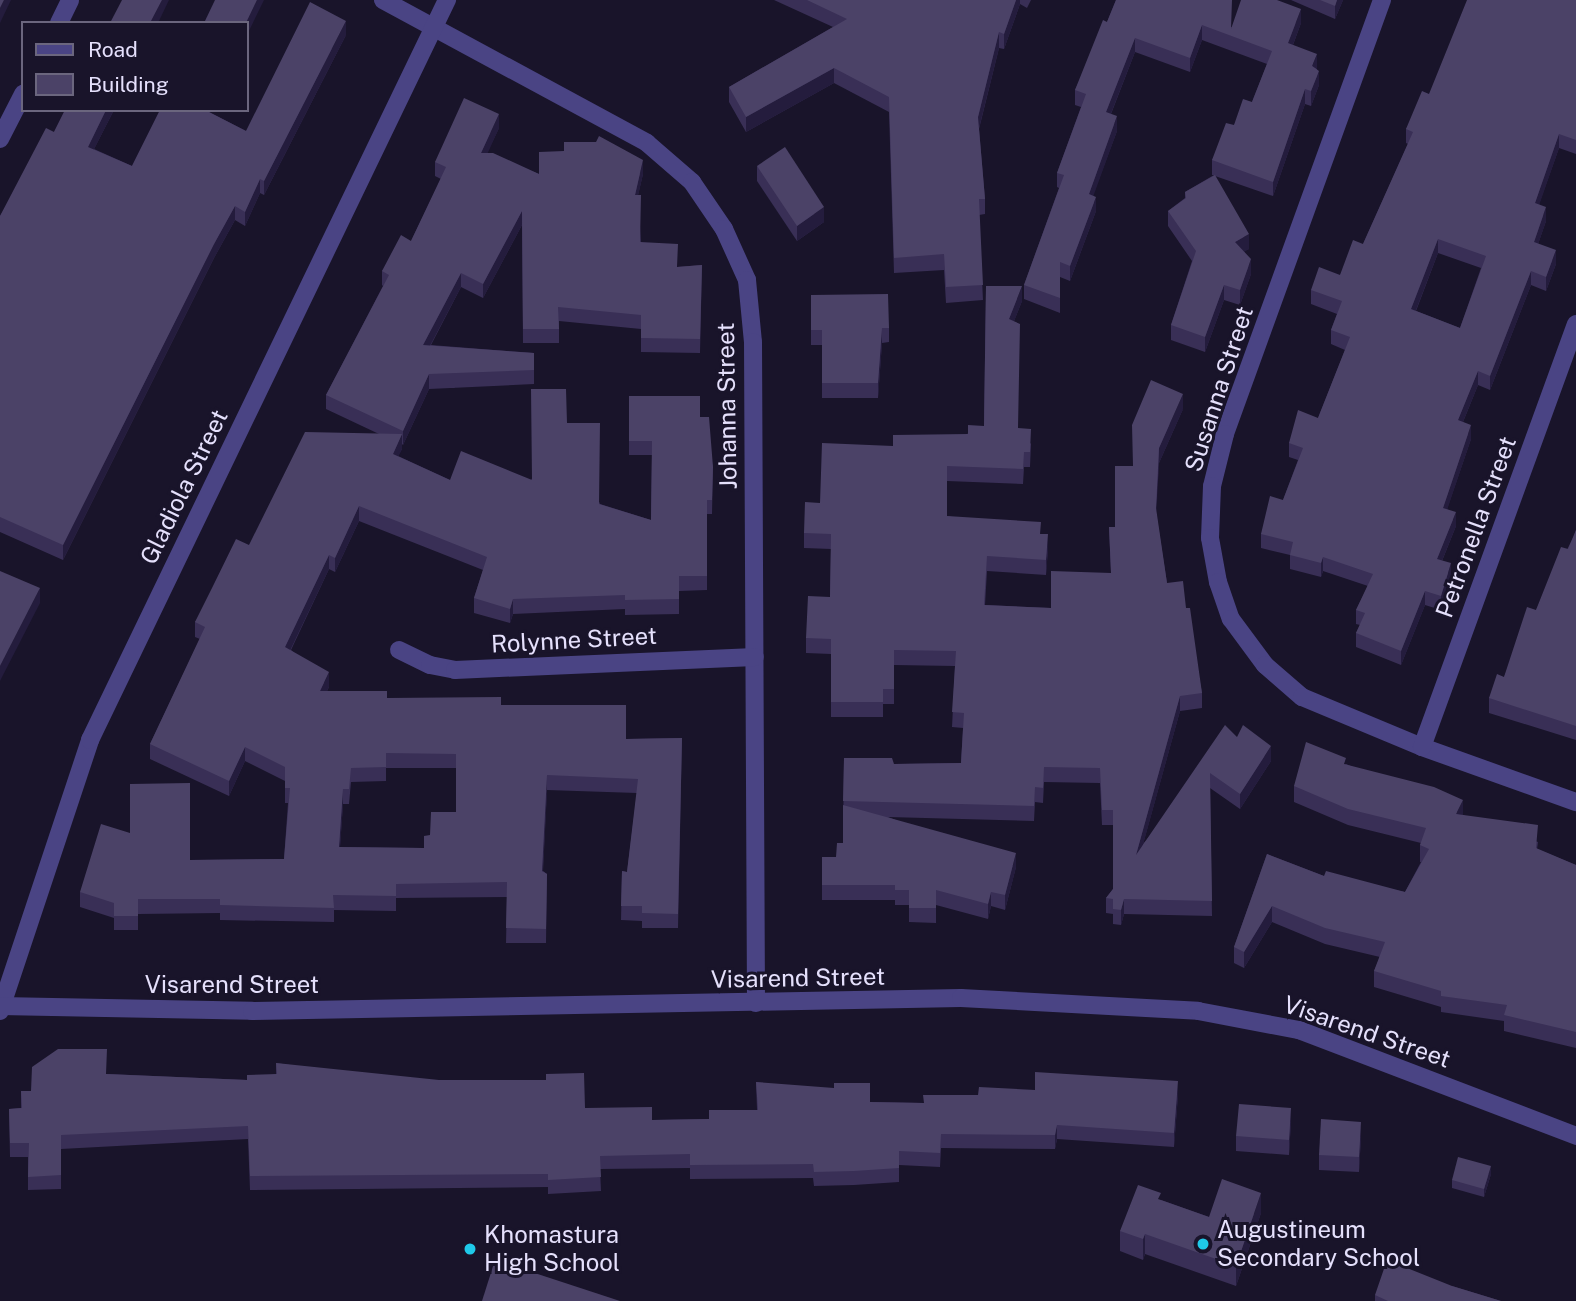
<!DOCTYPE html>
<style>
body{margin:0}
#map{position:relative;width:1576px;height:1301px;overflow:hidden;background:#19142a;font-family:"Public Sans",sans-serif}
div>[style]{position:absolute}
.minor>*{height:18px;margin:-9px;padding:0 9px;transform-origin:9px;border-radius:9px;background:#4a4484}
.tertiary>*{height:18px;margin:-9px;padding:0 9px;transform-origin:9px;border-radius:9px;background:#4a4484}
.wall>*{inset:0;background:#392f56}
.shaded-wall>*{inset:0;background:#241c3d}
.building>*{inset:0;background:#4b4267}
.dots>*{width:19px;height:19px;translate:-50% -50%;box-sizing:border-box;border:4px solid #19142a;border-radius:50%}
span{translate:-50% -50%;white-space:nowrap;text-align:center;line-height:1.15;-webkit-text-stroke:6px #19142a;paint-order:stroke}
.street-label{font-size:24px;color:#e5e0fc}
.poi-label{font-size:24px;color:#e5e0fc}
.left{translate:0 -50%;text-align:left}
.legend{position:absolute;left:21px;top:21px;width:228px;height:91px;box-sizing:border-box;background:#19142a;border:2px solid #6b667e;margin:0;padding:9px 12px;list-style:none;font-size:21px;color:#e5e0fc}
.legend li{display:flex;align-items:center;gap:14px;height:35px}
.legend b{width:35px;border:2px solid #6b667e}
</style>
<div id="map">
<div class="minor">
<div style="left:383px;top:0;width:300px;rotate:28.4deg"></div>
<div style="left:647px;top:143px;width:60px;rotate:40.9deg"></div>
<div style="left:692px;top:182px;width:57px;rotate:55.8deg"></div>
<div style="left:724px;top:229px;width:56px;rotate:65.7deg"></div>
<div style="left:747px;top:280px;width:62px;rotate:84.5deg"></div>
<div style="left:753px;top:342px;width:661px;rotate:89.74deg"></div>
<div style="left:1382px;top:0;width:462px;rotate:109.9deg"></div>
<div style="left:1225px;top:434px;width:54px;rotate:104deg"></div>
<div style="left:1212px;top:486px;width:52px;rotate:92.2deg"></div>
<div style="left:1210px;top:538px;width:45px;rotate:79.7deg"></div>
<div style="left:1218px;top:582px;width:39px;rotate:71deg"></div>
<div style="left:1231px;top:619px;width:57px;rotate:53.5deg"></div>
<div style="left:1265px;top:665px;width:49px;rotate:40.9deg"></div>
<div style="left:1302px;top:697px;width:130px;rotate:22.6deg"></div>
<div style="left:1422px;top:747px;width:164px;rotate:19.7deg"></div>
<div style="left:59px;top:23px;width:25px;rotate:-64deg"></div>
<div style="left:0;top:139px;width:51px;rotate:-62.9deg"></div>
<div style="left:399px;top:650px;width:34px;rotate:26deg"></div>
<div style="left:430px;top:665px;width:25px;rotate:11deg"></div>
<div style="left:455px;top:670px;width:300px;rotate:-2.5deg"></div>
<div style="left:1422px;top:747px;width:450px;rotate:-70deg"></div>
<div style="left:0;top:1011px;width:286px;rotate:-71.6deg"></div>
<div style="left:90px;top:740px;width:822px;rotate:-64.25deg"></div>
</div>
<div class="tertiary">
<div style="left:0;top:1006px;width:252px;rotate:1.1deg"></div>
<div style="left:252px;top:1011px;width:709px;rotate:-1.05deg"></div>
<div style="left:961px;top:998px;width:237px;rotate:3.1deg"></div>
<div style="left:1198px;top:1011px;width:103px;rotate:10.7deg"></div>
<div style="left:1299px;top:1030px;width:297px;rotate:20.9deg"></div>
</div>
<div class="wall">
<div style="clip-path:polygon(774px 0,1031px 0,1027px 8px,1020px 4px,1004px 49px,999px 48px,979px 129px,985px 199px,985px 214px,979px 215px,983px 300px,946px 303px,944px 270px,894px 273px,889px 112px,834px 83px,746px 132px,729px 102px,729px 87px,833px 27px)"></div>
<div style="clip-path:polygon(1116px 0,1231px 27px,1301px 23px,1293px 45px,1317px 69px,1319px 85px,1311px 106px,1305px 104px,1273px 196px,1215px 176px,1249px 249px,1244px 251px,1251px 274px,1240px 305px,1224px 300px,1205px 352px,1171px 340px,1171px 325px,1192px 261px,1168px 226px,1168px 211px,1185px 198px,1185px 192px,1214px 175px,1212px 175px,1212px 160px,1234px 125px,1252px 102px,1267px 64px,1202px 40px,1190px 72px,1135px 52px,1111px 114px,1117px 131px,1093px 195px,1096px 211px,1070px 281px,1060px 277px,1060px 313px,1024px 299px,1024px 285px,1059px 188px,1057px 187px,1057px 173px,1081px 107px,1075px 105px,1075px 90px,1107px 22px)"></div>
<div style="clip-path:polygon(1291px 0,1343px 0,1335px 19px)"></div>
<div style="clip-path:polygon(evenodd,1576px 0,1576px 154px,1559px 148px,1539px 204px,1546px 221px,1538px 244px,1556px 264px,1546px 291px,1531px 285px,1490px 390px,1478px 385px,1463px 422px,1471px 439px,1447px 509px,1456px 526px,1442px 561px,1451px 577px,1441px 610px,1425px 605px,1401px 665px,1356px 647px,1356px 633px,1360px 625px,1356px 624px,1356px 610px,1368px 586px,1323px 571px,1321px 577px,1290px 569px,1290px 555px,1261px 548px,1261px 534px,1283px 500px,1298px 460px,1289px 457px,1289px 443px,1318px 418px,1345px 350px,1331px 344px,1331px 330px,1337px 314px,1311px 304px,1311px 290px,1340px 275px,1363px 244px,1408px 144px,1406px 143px,1406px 129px,1429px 94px,1576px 0,1438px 253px,1481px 268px,1460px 328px,1416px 311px,1438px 253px)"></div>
<div style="clip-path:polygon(346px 35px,264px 195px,260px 193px,245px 226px,235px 220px,214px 258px,63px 560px,0 532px,0 216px,54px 132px,65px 110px,114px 110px,94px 149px,132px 166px,160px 110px,210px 110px,209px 112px,246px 131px)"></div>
<div style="clip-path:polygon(evenodd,499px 128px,487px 153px,539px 174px,643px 174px,638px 195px,641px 242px,677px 267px,702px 265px,700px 353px,641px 352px,641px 329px,559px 321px,559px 343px,523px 343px,522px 225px,483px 298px,461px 287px,431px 345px,534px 353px,534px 384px,429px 389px,403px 445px,402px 444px,402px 449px,398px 456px,450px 480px,531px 480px,567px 423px,600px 504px,651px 520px,652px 455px,629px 455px,629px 396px,700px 417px,713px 467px,712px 514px,707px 514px,707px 590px,679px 591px,679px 614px,625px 615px,625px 609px,513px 614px,510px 623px,474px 613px,474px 598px,483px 570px,359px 521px,335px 572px,329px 569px,291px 650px,329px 687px,327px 691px,387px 698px,501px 705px,626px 739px,682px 738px,678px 928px,642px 928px,642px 921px,621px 920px,622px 871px,627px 872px,637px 793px,547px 790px,543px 871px,547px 874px,546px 943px,506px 943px,507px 897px,396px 898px,396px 911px,334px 910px,334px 922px,220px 920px,220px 913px,138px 914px,138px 930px,114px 930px,114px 918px,80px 907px,80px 892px,190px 860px,284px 859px,288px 803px,285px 803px,285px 781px,245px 761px,229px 796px,150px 759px,150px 744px,200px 639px,195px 637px,195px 622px,249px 545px,379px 434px,326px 409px,326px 395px,383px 286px,382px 285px,382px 271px,411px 241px,441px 179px,435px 176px,435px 162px,499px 128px,386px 768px,456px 768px,456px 812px,430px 835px,424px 848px,340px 847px,343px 804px,349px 804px,351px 782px,386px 781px,386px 768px)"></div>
<div style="clip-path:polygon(757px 166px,824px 222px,797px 241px,757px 181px)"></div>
<div style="clip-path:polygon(986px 286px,1022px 301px,1014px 321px,1018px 428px,1031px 444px,1030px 467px,1024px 467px,1023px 484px,947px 481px,947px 516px,1041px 534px,1048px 549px,1046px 575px,987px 571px,985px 605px,1051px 608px,1111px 573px,1109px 527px,1115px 527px,1133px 466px,1183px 409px,1159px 463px,1156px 512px,1167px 583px,1186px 608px,1202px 693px,1202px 708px,1180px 711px,1143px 844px,1237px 737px,1271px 761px,1240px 809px,1210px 788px,1212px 916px,1124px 914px,1121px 925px,1113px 924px,1113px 914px,1106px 913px,1106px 898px,1113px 889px,1113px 825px,1102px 825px,1100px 783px,1044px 782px,1043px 803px,1035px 802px,1034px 821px,888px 817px,1016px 867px,1005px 910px,991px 906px,988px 919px,936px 905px,936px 923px,909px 922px,909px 905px,895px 905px,895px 900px,822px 900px,822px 857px,836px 857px,843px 843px,844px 758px,894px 764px,961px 763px,963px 728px,952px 727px,955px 666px,894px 665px,894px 704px,883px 704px,883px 717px,831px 717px,831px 654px,806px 653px,806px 638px,830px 597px,831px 549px,804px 548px,804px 533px,820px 503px,984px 426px)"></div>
<div style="clip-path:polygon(811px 295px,889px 328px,889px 342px,882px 343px,878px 398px,822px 398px,822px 345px,811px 345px)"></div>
<div style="clip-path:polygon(1576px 530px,1576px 740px,1489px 713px,1489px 698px,1504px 677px,1536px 610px,1574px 536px)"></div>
<div style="clip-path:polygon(1346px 764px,1463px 815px,1538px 842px,1537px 849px,1576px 865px,1576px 1048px,1504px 1031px,1504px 1021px,1441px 1012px,1441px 1007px,1374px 987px,1374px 971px,1380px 957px,1325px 944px,1272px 922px,1244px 968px,1234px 963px,1234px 947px,1267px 854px,1324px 876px,1405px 892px,1421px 862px,1420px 862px,1420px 845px,1421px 843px,1348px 825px,1294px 802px,1294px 786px)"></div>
<div style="clip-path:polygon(276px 1063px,585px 1108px,652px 1120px,709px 1119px,757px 1110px,756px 1082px,870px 1102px,924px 1103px,978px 1095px,1035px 1090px,1178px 1095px,1174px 1147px,1057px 1139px,1055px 1149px,941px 1148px,940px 1167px,899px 1165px,899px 1182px,854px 1185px,814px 1186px,813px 1178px,690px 1179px,690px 1168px,600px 1169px,601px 1191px,548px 1194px,548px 1187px,250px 1190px,248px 1139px,61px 1149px,61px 1189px,28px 1190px,28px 1157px,10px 1157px,9px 1109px,21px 1108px,21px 1091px,31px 1091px,107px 1074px,247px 1080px,276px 1074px)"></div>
<div style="clip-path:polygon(1291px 1122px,1289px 1155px,1236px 1151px,1236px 1136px)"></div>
<div style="clip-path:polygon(1361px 1137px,1359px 1172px,1319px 1170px,1319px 1155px)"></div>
<div style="clip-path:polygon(1491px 1174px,1484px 1197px,1452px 1188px,1452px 1180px)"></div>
<div style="clip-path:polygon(1161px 1200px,1209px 1217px,1261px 1213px,1236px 1286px,1145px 1254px,1143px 1260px,1120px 1251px,1120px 1231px)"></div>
<div style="clip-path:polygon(1452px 1286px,1501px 1301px,1375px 1301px,1375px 1295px)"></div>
</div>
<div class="shaded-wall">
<div style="clip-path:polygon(4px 0,11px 0,0 23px,0 8px)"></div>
<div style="clip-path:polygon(162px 0,169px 0,158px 23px,150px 23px)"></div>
<div style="clip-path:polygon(257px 0,264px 0,247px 35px,247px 23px,246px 23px)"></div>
<div style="clip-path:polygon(1016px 0,1020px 0,1020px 4px,1004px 49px,1004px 34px)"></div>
<div style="clip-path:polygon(1337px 0,1343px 0,1335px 19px,1335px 6px)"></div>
<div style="clip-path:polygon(1301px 9px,1301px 23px,1288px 58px,1288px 43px)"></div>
<div style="clip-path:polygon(346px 21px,346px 35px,264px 195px,264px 181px)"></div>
<div style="clip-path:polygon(1202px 25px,1202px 40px,1190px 72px,1190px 58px)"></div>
<div style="clip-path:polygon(999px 32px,999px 48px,978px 132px,978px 117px)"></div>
<div style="clip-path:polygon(1135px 38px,1135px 52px,1106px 126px,1106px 112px)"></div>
<div style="clip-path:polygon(1317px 54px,1317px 69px,1312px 66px)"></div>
<div style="clip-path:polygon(834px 68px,834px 83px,746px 132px,746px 117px)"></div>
<div style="clip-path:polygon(1319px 71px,1319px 85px,1311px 106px,1311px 91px)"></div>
<div style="clip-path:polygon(1305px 89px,1305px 104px,1273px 196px,1273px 182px)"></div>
<div style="clip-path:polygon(106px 110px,114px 110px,88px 161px,88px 147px)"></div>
<div style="clip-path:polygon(499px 114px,499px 128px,481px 168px,481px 153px)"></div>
<div style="clip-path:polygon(1117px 116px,1117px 131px,1089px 208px,1089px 194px)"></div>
<div style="clip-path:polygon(1559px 134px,1559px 148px,1535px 217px,1535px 203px)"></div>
<div style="clip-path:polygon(643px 160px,643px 174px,635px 209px,635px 195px)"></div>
<div style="clip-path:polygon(260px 179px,260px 193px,245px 226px,245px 212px)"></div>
<div style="clip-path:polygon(1096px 197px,1096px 211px,1070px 281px,1070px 266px)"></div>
<div style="clip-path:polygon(235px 206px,235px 220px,214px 258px,63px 560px,63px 545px,214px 244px)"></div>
<div style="clip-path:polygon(824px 207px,824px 222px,797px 241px,797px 226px)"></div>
<div style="clip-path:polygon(1546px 207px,1546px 221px,1534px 256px,1534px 242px)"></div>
<div style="clip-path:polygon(522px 211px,522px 225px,483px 298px,483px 284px)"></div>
<div style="clip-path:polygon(1249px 234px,1249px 249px,1235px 257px,1235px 242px)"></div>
<div style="clip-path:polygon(1438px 239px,1438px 253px,1411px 323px,1411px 309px)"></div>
<div style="clip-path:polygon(1556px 250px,1556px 264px,1546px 291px,1546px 277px)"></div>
<div style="clip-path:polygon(1251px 259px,1251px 274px,1240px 305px,1240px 290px)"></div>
<div style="clip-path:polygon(1531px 271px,1531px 285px,1490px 390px,1490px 376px)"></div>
<div style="clip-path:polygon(461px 273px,461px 287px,423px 359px,423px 345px)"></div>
<div style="clip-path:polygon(1224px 285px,1224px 300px,1205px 352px,1205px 337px)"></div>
<div style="clip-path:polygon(1022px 286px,1022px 301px,1009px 334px,1009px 319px)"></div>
<div style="clip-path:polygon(882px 328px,882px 343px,878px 398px,878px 383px)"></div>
<div style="clip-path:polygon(1478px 371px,1478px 385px,1458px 434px,1458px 420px)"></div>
<div style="clip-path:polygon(429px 374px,429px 389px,403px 445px,403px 431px)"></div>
<div style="clip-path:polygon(1183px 394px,1183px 409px,1159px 463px,1156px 523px,1159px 448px)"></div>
<div style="clip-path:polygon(1471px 425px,1471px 439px,1443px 522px,1443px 508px)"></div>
<div style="clip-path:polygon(402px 434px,402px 449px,393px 468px,393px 454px)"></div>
<div style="clip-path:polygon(359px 506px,359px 521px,335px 572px,335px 558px)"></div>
<div style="clip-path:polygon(1456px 512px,1456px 526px,1437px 573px,1437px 559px)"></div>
<div style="clip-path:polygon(1048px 534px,1048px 549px,1046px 575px,1046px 560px)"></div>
<div style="clip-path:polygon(329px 555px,329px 569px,285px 661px,285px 647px)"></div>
<div style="clip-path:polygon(1323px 557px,1323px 571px,1321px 577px,1321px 563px)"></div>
<div style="clip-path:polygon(1451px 563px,1451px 577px,1441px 610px,1441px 596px)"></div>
<div style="clip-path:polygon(40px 588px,40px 603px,0 681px,0 666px)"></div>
<div style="clip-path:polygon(1425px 591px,1425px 605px,1401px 665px,1401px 651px)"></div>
<div style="clip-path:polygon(513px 599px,513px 614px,510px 623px,510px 609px)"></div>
<div style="clip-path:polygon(329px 672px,329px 687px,320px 705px,320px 691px)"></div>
<div style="clip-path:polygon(1180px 696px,1180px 711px,1136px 870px,1136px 855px)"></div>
<div style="clip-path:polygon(1271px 746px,1271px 761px,1240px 809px,1240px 794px)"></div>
<div style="clip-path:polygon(245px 747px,245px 761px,229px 796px,229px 781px)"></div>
<div style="clip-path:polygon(547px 775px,547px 790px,542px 885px,542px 871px)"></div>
<div style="clip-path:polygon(343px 789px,343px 804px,339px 862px,339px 847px)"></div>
<div style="clip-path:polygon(1463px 800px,1463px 816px,1456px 814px)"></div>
<div style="clip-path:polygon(1016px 853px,1016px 867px,1005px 910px,1005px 895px)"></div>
<div style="clip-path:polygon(991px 892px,991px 906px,988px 919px,988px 904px)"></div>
<div style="clip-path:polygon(1124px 899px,1124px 914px,1121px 925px,1121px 910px)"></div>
<div style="clip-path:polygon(1272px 906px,1272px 922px,1244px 968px,1244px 952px)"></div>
<div style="clip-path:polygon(1178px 1081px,1178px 1095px,1174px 1147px,1174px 1133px)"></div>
<div style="clip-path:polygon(1291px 1108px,1291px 1122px,1289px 1155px,1289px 1140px)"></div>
<div style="clip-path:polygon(1361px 1122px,1361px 1137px,1359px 1172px,1359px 1157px)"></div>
<div style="clip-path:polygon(1057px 1125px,1057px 1139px,1055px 1149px,1055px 1135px)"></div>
<div style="clip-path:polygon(1491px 1166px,1491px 1174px,1484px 1197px,1484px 1189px)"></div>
<div style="clip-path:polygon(1261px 1193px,1261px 1213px,1236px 1286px,1236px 1266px)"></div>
<div style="clip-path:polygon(1145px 1234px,1145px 1254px,1143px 1260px,1143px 1239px)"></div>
</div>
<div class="building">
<div style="clip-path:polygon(0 0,4px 0,0 8px)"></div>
<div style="clip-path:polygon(122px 0,162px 0,150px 23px,110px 23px)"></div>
<div style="clip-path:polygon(215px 0,257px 0,246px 23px,204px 23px)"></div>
<div style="clip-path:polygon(807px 0,1016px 0,1004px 34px,999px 32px,978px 117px,985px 199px,979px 199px,983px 285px,946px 287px,944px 254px,894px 258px,889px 97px,834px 68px,746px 117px,729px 87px,847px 19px)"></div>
<div style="clip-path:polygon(1116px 0,1232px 0,1231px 29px,1241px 0,1277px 0,1301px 9px,1288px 43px,1317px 54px,1312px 66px,1319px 71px,1311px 91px,1305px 89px,1273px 182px,1212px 160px,1226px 123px,1234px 125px,1243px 99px,1252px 102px,1272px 51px,1202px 25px,1190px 58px,1135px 38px,1106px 112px,1117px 116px,1089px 194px,1096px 197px,1070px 266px,1060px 262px,1060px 298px,1024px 285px,1064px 175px,1057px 173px,1086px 94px,1075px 90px,1103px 20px,1107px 22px)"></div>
<div style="clip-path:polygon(1320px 0,1337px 0,1335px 6px)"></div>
<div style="clip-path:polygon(evenodd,1467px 0,1576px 0,1576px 140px,1559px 134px,1535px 203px,1546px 207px,1534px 242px,1556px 250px,1546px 277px,1531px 271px,1490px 376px,1478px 371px,1458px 420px,1471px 425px,1443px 508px,1456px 512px,1437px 559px,1451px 563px,1441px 596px,1425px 591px,1401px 651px,1356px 633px,1365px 613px,1356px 610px,1373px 574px,1323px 557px,1321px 563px,1290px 555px,1293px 542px,1261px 534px,1270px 496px,1283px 500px,1303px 448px,1289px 443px,1298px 410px,1318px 418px,1350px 337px,1331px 330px,1342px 301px,1311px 290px,1319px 267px,1340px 275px,1353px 240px,1363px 244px,1413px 132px,1406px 129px,1422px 91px,1429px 94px,1467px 0,1438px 239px,1486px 256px,1460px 328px,1411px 309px,1438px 239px)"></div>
<div style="clip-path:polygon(310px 2px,346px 21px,264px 181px,260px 179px,245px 212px,235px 206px,214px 244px,63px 545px,0 517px,0 216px,46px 128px,54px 132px,65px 110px,106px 110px,88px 147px,132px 166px,160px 110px,205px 110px,246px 131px)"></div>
<div style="clip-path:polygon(464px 98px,499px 114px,481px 153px,493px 153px,539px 174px,539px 152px,564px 151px,564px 142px,596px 142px,599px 136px,643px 160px,635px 195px,641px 195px,640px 242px,678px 244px,677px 267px,702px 265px,700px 339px,641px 338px,641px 315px,558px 307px,559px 329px,523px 329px,522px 211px,483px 284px,461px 273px,423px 345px,534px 353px,534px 370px,429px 374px,403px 431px,326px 395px,389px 275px,382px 271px,401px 235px,411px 241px,446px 167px,435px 162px)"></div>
<div style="clip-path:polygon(785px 147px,824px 207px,797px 226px,757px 166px)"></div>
<div style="clip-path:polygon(1215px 175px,1249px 234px,1235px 242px,1251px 259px,1240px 290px,1224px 285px,1205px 337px,1171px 325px,1196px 251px,1168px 211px,1186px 198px,1185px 192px)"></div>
<div style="clip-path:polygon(986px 286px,1022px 286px,1009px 319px,1020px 324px,1018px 428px,1031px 429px,1030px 452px,1024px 452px,1023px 469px,947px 466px,947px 516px,1041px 522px,1040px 534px,1048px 534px,1046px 560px,987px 556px,984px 605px,1051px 608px,1051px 571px,1111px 573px,1109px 527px,1115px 527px,1115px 466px,1133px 466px,1132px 425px,1151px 380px,1183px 394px,1159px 448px,1156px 508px,1167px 583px,1183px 581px,1186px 608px,1190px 608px,1202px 693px,1180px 696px,1136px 855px,1225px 725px,1237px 737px,1243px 725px,1271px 746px,1240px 794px,1210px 773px,1212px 901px,1124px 899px,1121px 910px,1113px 909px,1113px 899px,1106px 898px,1113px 889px,1113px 810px,1102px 810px,1100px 768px,1044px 767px,1043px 788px,1035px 787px,1034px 806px,843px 801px,844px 758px,892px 758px,894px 764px,961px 763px,964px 713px,952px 712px,956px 651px,894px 650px,894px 689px,883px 689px,883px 702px,831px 702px,831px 639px,806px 638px,808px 596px,830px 597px,831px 534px,804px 533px,805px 502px,820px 503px,822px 443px,893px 446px,893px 435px,968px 434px,968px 425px,984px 426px)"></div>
<div style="clip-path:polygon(888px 294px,889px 328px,882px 328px,878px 383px,822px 383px,822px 330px,811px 330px,811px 295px)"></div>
<div style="clip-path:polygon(evenodd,531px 389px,566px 389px,567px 423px,600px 423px,599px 504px,651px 520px,652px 441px,629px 441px,629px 396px,700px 396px,700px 417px,709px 417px,713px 467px,712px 500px,707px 500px,707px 576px,679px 576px,679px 599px,625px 600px,625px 595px,513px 599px,510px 609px,474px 598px,487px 557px,359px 506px,335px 558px,329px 555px,285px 647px,329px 672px,320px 691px,387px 691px,387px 698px,501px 697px,501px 705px,626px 705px,626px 739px,682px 738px,678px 914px,642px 913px,642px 906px,621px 906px,622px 871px,627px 872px,638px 779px,547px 775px,542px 871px,547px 874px,546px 929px,506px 928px,507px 882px,396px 884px,396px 896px,333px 895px,334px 908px,220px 905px,220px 899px,138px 899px,138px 916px,114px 916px,114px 903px,80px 892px,101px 824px,130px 833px,130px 784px,190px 783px,190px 860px,284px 859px,290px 788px,285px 788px,285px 767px,245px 747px,229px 781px,150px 744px,205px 627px,195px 622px,212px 588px,236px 539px,249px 545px,305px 432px,402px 434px,393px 454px,450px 480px,461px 451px,532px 480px,531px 389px,386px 753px,456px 754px,456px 812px,431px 812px,430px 835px,424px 836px,424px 848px,339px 847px,343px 789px,349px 789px,351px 768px,386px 767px,386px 753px)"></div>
<div style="clip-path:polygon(1576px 530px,1576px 726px,1489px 698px,1497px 674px,1504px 677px,1527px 607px,1536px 610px,1561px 547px,1568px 549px)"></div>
<div style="clip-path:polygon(0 571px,40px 588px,0 666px)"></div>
<div style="clip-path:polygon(1306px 742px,1346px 758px,1344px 764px,1434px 787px,1463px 800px,1456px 814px,1538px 825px,1536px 848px,1576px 865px,1576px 1032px,1504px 1015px,1507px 1005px,1441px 996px,1441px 991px,1374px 971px,1385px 942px,1325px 928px,1272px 906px,1244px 952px,1234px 947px,1267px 854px,1324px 876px,1326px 871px,1405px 892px,1429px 849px,1420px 845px,1426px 828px,1348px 809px,1294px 786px)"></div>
<div style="clip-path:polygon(843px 805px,1016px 853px,1005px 895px,991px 892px,988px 904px,936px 890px,936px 908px,909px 908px,909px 890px,895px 890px,895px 885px,822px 885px,822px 857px,836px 857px,837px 843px,843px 843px)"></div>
<div style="clip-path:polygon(58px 1049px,107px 1049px,106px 1074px,247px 1080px,247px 1075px,277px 1074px,276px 1063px,439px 1080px,546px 1080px,546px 1074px,584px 1073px,585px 1108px,652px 1107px,652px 1120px,709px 1119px,709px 1110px,758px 1110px,756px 1082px,834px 1088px,834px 1083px,870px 1083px,870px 1102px,924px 1103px,923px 1095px,978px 1095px,979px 1087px,1035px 1090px,1035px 1072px,1178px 1081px,1174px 1133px,1057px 1125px,1055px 1135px,941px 1134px,940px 1153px,899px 1151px,899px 1168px,854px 1171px,814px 1172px,813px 1164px,690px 1165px,690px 1154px,600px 1156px,601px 1177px,548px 1180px,548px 1174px,250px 1176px,248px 1126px,61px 1135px,61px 1175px,28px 1177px,29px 1143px,10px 1143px,9px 1109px,22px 1108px,21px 1091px,31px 1091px,32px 1067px)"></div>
<div style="clip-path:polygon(1239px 1104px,1291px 1108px,1289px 1140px,1236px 1136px)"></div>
<div style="clip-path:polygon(1321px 1119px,1361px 1122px,1359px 1157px,1319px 1155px)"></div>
<div style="clip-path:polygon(1458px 1157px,1491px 1166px,1484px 1189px,1452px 1180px)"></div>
<div style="clip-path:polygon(1222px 1179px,1261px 1193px,1236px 1266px,1145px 1234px,1143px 1239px,1120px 1231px,1138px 1185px,1161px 1193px,1158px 1199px,1209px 1217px)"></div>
<div style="clip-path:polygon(495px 1260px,620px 1301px,482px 1301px)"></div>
<div style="clip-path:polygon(1387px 1260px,1452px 1286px,1501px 1301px,1388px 1301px,1375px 1295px)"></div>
</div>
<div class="dots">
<div style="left:1203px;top:1244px;background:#1fc9e9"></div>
<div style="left:470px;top:1249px;background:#1fc9e9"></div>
</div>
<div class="street-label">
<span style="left:1219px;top:389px;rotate:-72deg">Susanna Street</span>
<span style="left:727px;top:406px;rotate:-91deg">Johanna Street</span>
<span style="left:184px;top:487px;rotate:-64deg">Gladiola Street</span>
<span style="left:1476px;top:527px;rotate:-70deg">Petronella Street</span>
<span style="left:574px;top:640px;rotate:-3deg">Rolynne Street</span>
<span style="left:798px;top:978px;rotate:-1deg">Visarend Street</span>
<span style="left:232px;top:985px">Visarend Street</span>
<span style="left:1367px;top:1032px;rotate:19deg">Visarend Street</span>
</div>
<div class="poi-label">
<span class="left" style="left:1217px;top:1244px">Augustineum<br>Secondary School</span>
<span class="left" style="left:484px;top:1249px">Khomastura<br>High School</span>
</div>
<ul class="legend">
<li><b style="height:9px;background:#4a4484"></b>Road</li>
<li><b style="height:19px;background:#4b4267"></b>Building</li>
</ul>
</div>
